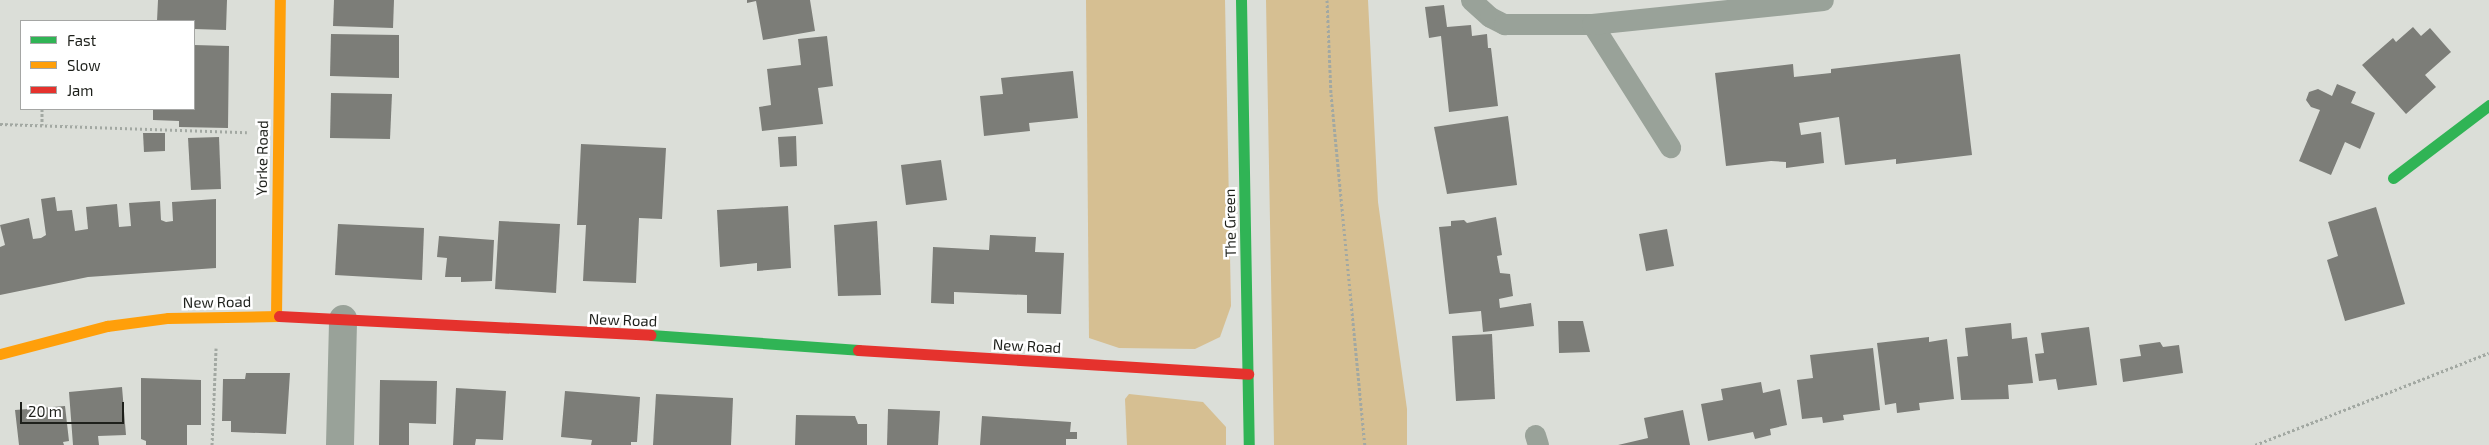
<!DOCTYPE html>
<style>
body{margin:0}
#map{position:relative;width:2489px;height:445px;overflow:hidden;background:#dbded8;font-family:"Exo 2",sans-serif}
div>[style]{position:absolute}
.green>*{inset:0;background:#d6bf92}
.building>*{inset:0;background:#7c7d78}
.path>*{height:3px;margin-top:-1.5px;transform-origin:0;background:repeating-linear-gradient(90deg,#a2a8a2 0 2.5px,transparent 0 5px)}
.lane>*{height:21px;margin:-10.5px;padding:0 10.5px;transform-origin:10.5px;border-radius:10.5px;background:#99a299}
.street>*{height:28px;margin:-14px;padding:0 14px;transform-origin:14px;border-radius:14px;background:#99a299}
.fast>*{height:11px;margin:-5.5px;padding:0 5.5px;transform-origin:5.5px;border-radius:5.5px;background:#30b455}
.slow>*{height:11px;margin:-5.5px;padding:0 5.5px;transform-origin:5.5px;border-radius:5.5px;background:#ff9f0a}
.jam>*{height:11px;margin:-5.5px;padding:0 5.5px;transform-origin:5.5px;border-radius:5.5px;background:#e5322d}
span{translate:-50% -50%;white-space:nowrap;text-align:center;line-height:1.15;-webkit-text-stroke:5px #fff;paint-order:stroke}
.street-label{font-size:15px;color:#1e201b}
.legend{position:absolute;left:20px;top:20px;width:175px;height:90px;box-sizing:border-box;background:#fff;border:1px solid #a5a6a4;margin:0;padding:6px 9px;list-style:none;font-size:15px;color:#1e201b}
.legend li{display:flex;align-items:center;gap:10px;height:25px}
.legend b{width:25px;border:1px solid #a5a6a4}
.scale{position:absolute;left:20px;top:402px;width:104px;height:22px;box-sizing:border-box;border:2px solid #1e201b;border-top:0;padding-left:6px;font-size:15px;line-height:18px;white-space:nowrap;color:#1e201b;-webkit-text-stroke:4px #fff;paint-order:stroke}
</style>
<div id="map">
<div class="green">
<div style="clip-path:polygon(1086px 0,1225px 0,1231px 306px,1220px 337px,1195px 349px,1119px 348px,1089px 338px)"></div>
<div style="clip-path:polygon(1266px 0,1368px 0,1378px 202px,1407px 409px,1407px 445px,1274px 445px)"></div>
<div style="clip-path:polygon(1129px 394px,1203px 402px,1226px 427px,1226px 445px,1127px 445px,1125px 399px)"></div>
</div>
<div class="building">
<div style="clip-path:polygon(158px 0,227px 0,226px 30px,194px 29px,194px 21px,157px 21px)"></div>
<div style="clip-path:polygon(334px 0,394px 0,393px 28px,333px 26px)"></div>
<div style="clip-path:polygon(747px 0,810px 0,815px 31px,763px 40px,756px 1px,747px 3px)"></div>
<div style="clip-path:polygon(1444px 5px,1447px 27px,1471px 25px,1472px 36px,1487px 34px,1488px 48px,1491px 48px,1498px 106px,1449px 112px,1441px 36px,1429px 38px,1425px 7px)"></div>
<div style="clip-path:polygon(2413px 27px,2421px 36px,2430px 28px,2451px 52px,2425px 75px,2436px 87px,2406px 114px,2362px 65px,2393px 38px,2396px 42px)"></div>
<div style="clip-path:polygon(331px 34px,399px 35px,399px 78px,330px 76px)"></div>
<div style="clip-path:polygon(827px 36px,833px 86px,818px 88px,823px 124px,762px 131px,759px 107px,771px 105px,767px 69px,801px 65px,798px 39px)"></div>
<div style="clip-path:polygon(194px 45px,229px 46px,228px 128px,179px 127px,179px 121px,153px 120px,153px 109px,194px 109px)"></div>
<div style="clip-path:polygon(1960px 54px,1972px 155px,1896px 164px,1896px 159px,1845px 165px,1839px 117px,1799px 123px,1801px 135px,1821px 132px,1824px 163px,1786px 168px,1786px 162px,1771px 161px,1726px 166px,1715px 73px,1793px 64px,1794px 77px,1831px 73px,1831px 69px)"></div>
<div style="clip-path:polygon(1073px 71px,1078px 118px,1029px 123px,1030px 131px,984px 136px,980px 96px,1003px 94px,1001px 78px)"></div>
<div style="clip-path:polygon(2337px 84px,2356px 92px,2351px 103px,2375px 113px,2360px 149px,2345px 142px,2331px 175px,2299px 161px,2320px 110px,2311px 107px,2306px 100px,2309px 92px,2318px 89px,2332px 96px)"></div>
<div style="clip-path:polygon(331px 93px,392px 94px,390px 139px,330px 138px)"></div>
<div style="clip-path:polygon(1508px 116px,1517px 185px,1447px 194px,1434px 127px)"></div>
<div style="clip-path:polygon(143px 133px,165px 133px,165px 151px,144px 152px)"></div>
<div style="clip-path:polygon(796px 136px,797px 166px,780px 167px,778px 137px)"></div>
<div style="clip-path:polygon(219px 137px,221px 189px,191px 190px,188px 138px)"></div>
<div style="clip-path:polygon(581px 144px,666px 148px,662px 219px,639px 218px,636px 283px,583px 281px,586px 225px,577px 225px)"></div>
<div style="clip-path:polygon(941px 160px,947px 200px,906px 205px,901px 165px)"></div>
<div style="clip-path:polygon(55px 197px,57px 211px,72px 210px,75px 231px,88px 229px,86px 207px,117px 204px,119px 227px,131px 226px,129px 203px,160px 201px,161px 220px,166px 222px,173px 221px,172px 202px,216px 199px,216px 268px,88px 277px,0 295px,0 247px,5px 245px,0 225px,29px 218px,33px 239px,41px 238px,46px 235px,41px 199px)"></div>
<div style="clip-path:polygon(788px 206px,791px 268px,757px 271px,757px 263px,720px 267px,717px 210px)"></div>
<div style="clip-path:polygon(2376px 207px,2405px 304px,2345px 321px,2327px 260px,2338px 256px,2328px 222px)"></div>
<div style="clip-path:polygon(1496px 217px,1502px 255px,1497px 256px,1500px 273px,1510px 274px,1513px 296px,1499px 299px,1500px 308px,1531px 303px,1534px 326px,1483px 332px,1481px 311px,1449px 314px,1439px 227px,1451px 226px,1451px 221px,1464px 220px,1467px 223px)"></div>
<div style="clip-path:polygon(499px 221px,560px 224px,556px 293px,495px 289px)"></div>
<div style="clip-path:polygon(877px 221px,881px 295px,838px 296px,834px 225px)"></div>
<div style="clip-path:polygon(338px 224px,424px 228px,422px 280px,335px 275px)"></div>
<div style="clip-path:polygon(1667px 229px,1674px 266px,1646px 271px,1639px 234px)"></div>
<div style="clip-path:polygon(990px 235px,1036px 237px,1035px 252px,1064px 253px,1061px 314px,1027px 313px,1027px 295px,954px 292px,954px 304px,931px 303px,933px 247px,989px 250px)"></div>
<div style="clip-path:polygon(439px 236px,494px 240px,492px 281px,461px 282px,461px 277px,445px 277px,447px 258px,437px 257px)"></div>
<div style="clip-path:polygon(1558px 321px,1583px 321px,1590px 352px,1559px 353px)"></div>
<div style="clip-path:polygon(2011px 323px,2012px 339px,2027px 337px,2033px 383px,2008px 385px,2009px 399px,1961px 400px,1957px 357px,1968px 356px,1965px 328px)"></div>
<div style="clip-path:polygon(2089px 327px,2097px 385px,2058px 390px,2056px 379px,2039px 381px,2035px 354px,2044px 353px,2041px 333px)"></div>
<div style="clip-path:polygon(1492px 334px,1495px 399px,1456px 401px,1452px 336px)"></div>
<div style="clip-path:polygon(1929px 337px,1929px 342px,1947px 339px,1954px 399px,1919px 403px,1920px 410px,1897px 413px,1896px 403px,1885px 405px,1877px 343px)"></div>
<div style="clip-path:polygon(2160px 342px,2163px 347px,2179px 345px,2183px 373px,2123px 382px,2120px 359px,2141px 356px,2139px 345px)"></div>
<div style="clip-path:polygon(1873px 348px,1880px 410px,1843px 415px,1844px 420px,1823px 423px,1822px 417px,1802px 419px,1797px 380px,1813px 378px,1810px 355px)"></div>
<div style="clip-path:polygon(246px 373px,290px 373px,286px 434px,231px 432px,231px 421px,222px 421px,223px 379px,245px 379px)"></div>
<div style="clip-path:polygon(141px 378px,201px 380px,201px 425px,187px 425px,187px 445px,146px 445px,146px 441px,141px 439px)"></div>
<div style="clip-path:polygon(380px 380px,437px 381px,436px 424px,409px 423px,409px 445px,379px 445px)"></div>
<div style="clip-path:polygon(1761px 382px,1763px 393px,1780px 389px,1787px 425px,1770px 429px,1771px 435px,1755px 439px,1753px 432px,1708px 441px,1701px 404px,1723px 400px,1721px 389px)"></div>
<div style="clip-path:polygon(122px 387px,126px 435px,98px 436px,99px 445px,73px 445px,69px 392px)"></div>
<div style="clip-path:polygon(456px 388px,506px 391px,503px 440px,476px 439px,475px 445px,453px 445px)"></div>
<div style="clip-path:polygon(565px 391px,640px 397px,637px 442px,631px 442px,631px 445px,591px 445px,592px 440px,561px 437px)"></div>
<div style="clip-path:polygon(656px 394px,733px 398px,731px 445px,653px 445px)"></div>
<div style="clip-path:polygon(65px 406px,69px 441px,63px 442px,64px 445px,19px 445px,15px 410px)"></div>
<div style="clip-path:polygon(888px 409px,940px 411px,938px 445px,887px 445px)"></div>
<div style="clip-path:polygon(1683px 410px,1690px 445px,1618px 445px,1648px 438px,1644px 418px)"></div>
<div style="clip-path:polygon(796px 415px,855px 416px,858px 424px,867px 424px,867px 445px,795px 445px)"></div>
<div style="clip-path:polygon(982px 416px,1071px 422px,1070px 432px,1077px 432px,1077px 439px,1066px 439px,1066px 445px,980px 445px)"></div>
</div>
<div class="path">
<div style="left:1327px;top:0;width:94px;rotate:87.6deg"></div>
<div style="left:1331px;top:94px;width:353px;rotate:84.5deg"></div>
<div style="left:42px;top:109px;width:16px;rotate:90deg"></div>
<div style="left:0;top:124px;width:247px;rotate:1.9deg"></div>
<div style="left:212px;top:445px;width:97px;rotate:-87.6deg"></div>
<div style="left:2255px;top:445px;width:251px;rotate:-21.5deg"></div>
</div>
<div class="lane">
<div style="left:1471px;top:0;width:25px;rotate:42deg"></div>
<div style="left:1490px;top:17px;width:16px;rotate:27deg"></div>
<div style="left:1504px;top:24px;width:88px"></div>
<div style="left:1592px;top:24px;width:146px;rotate:57.6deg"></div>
<div style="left:1592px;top:24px;width:232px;rotate:-5.9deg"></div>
<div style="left:1535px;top:435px;width:10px;rotate:73deg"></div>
</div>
<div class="street">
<div style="left:340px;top:445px;width:126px;rotate:-88.6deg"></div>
</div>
<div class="fast">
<div style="left:1241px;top:0;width:445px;rotate:89deg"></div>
<div style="left:2393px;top:178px;width:121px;rotate:-37.2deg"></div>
<div style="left:651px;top:335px;width:208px;rotate:4.1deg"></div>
</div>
<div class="slow">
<div style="left:276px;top:316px;width:316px;rotate:-89.3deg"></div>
<div style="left:0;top:354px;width:111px;rotate:-14.7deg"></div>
<div style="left:107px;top:326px;width:62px;rotate:-7.5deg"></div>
<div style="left:168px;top:318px;width:111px;rotate:-1deg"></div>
</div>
<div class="jam">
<div style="left:279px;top:316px;width:372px;rotate:2.9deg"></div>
<div style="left:858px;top:350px;width:391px;rotate:3.5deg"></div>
</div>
<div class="street-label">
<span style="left:262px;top:158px;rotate:-89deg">Yorke Road</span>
<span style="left:1230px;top:223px;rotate:-91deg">The Green</span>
<span style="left:217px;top:302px;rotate:-1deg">New Road</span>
<span style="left:623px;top:320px;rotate:2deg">New Road</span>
<span style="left:1027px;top:346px;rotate:3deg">New Road</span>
</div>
<ul class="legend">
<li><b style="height:6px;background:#30b455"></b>Fast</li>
<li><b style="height:6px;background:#ff9f0a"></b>Slow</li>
<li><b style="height:6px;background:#e5322d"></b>Jam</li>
</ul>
<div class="scale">20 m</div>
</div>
